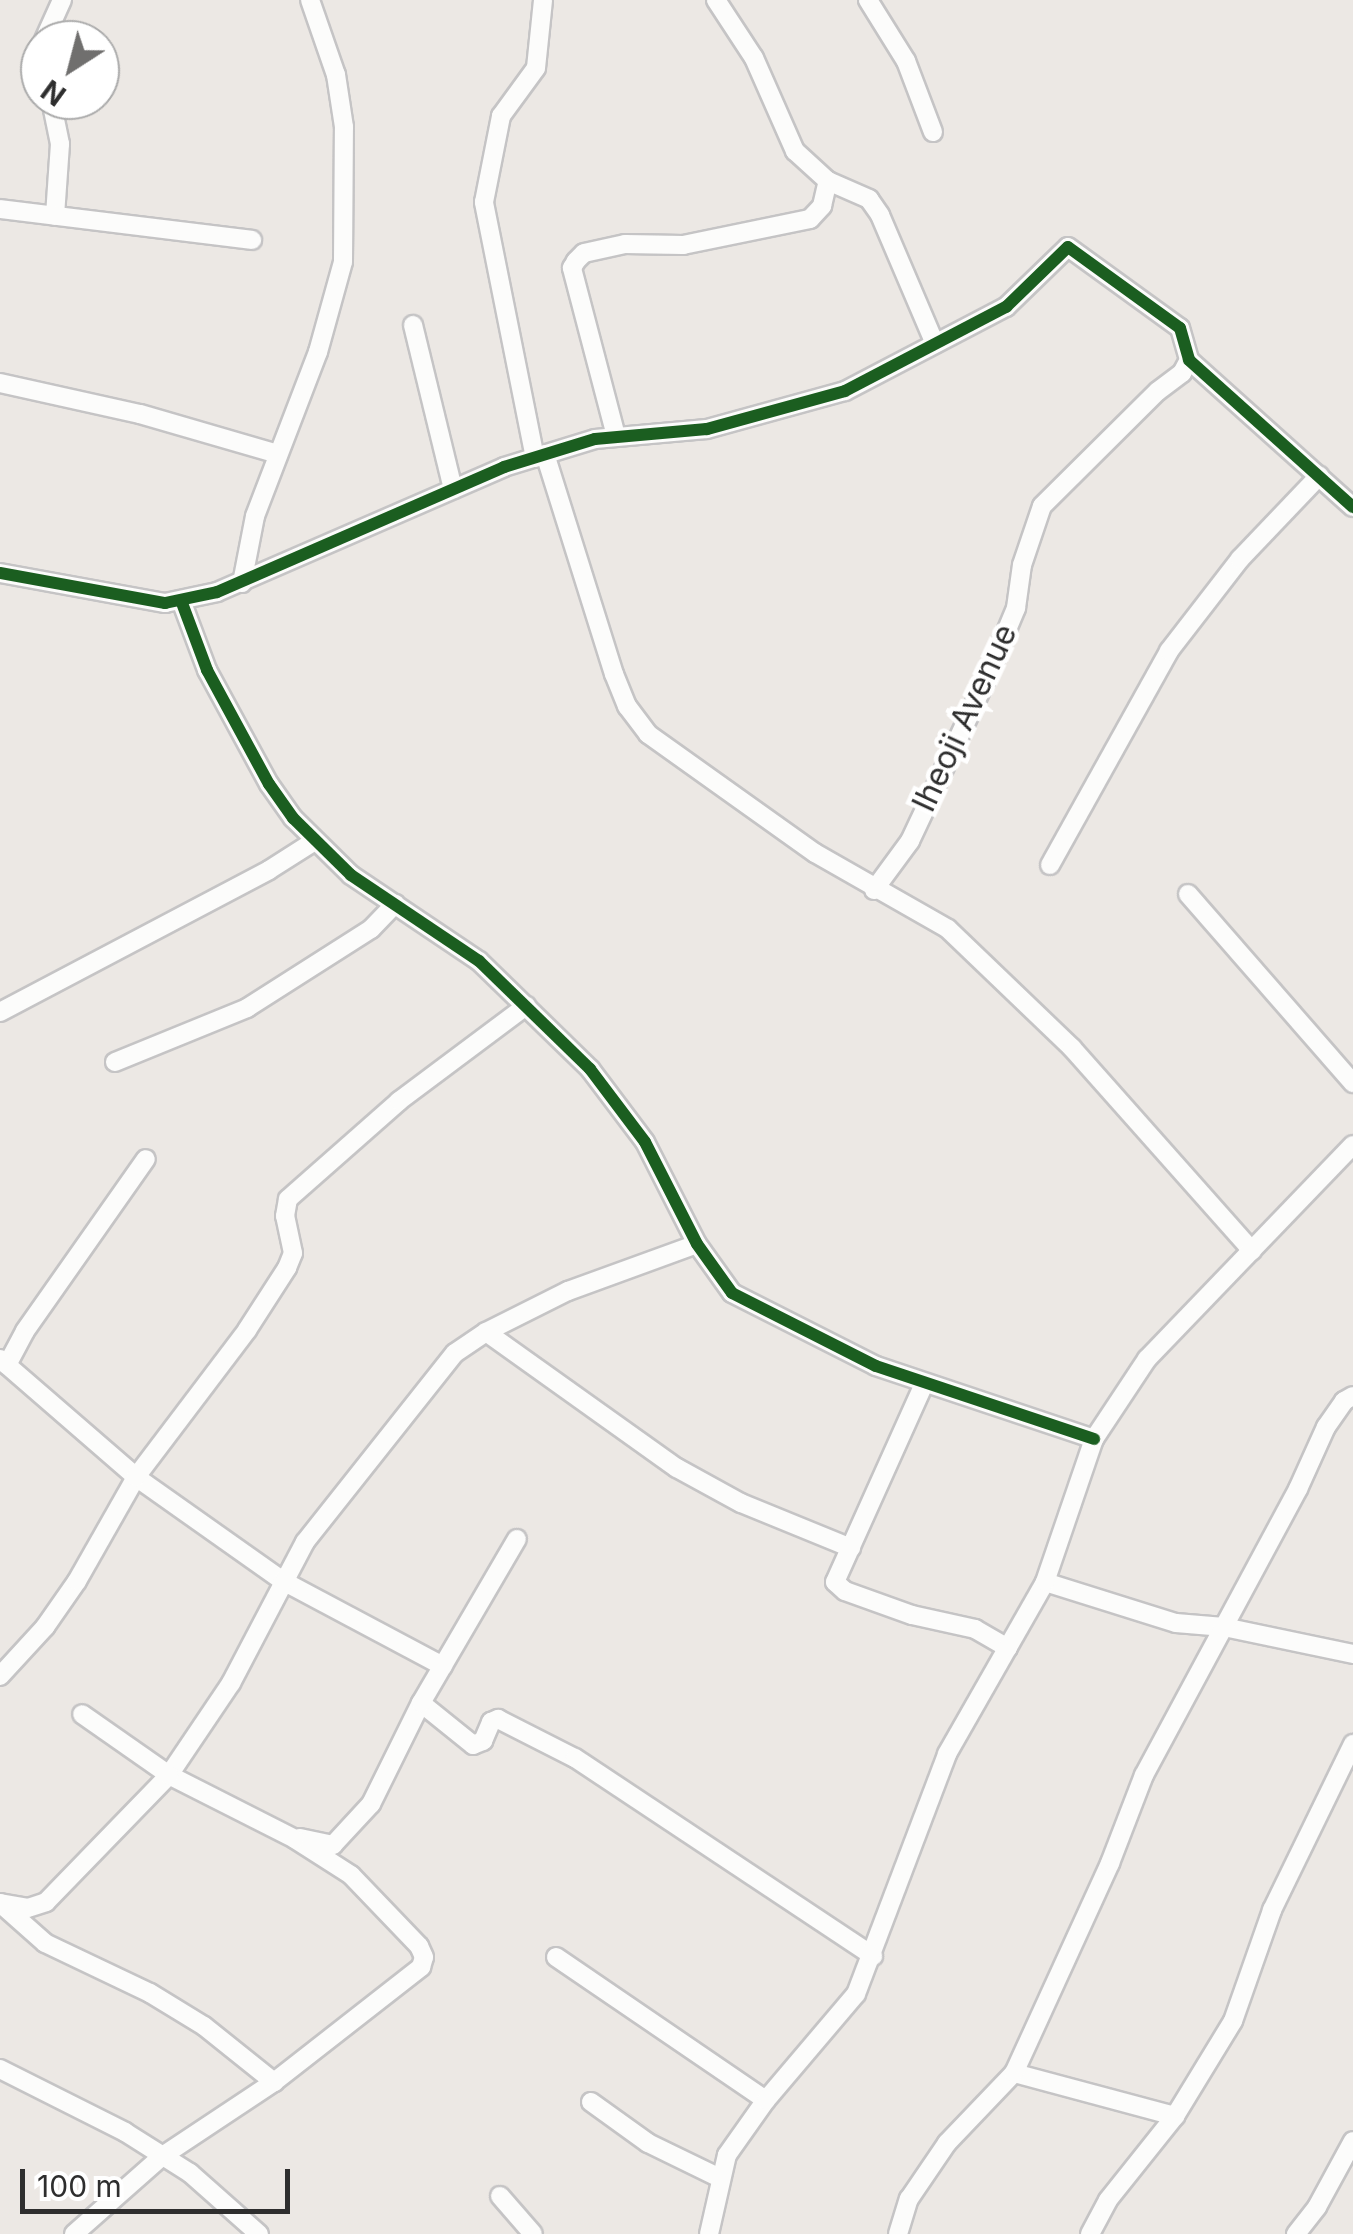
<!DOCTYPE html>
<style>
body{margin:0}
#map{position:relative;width:1353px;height:2234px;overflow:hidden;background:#ece8e4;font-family:Inter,sans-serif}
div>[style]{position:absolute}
.roads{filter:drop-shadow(2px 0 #c5c4c5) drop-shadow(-2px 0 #c5c4c5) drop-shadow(0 2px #c5c4c5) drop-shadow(0 -2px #c5c4c5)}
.minor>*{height:18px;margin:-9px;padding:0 9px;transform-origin:9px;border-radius:9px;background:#fcfcfb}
.cycleway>*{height:12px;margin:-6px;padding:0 6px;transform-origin:6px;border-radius:6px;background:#1b5e20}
span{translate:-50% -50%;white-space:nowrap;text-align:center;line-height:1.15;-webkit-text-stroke:9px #fff;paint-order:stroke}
.street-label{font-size:32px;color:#2e2e2e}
.north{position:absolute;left:20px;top:20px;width:100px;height:100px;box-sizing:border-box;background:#fff;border:2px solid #ababab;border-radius:50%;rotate:216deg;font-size:28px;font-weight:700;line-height:40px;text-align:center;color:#2e2e2e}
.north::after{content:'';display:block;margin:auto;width:35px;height:45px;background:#706f6e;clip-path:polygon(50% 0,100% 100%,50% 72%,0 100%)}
.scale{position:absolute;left:20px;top:2169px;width:270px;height:45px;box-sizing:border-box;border:5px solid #2e2e2e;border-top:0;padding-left:12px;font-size:30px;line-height:35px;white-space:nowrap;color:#2e2e2e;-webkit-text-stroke:8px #fff;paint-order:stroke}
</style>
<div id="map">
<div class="roads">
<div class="minor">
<div style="left:716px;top:0;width:69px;rotate:56.8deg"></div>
<div style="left:754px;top:58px;width:102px;rotate:66.2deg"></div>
<div style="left:795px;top:151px;width:45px;rotate:42.3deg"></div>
<div style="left:828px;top:181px;width:45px;rotate:23.7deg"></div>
<div style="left:869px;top:199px;width:19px;rotate:55deg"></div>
<div style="left:880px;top:215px;width:140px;rotate:66.9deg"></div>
<div style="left:868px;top:0;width:72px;rotate:58.1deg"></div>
<div style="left:906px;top:61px;width:76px;rotate:69.2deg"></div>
<div style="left:44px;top:40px;width:44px;rotate:-65.8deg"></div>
<div style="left:51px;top:100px;width:45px;rotate:78.4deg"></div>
<div style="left:60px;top:144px;width:72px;rotate:94deg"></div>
<div style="left:0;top:209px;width:254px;rotate:7deg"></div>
<div style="left:413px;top:325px;width:169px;rotate:76.3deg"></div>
<div style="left:0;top:383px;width:143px;rotate:12.5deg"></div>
<div style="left:140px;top:414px;width:144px;rotate:16.2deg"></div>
<div style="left:616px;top:436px;width:174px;rotate:-104.7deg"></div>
<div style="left:572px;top:268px;width:8px;rotate:-60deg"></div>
<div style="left:576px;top:261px;width:11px;rotate:-45deg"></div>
<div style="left:584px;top:253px;width:42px;rotate:-12.4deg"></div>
<div style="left:625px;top:244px;width:58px;rotate:1deg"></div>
<div style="left:683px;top:245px;width:130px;rotate:-11.6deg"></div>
<div style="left:810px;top:219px;width:18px;rotate:-47deg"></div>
<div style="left:822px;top:206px;width:26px;rotate:-77deg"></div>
<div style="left:545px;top:454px;width:231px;rotate:72.6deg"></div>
<div style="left:614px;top:674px;width:35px;rotate:68deg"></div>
<div style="left:627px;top:706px;width:35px;rotate:53deg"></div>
<div style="left:648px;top:734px;width:205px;rotate:35.5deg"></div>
<div style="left:815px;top:853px;width:153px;rotate:29.7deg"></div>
<div style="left:948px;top:929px;width:172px;rotate:43.8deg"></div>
<div style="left:1072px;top:1048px;width:271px;rotate:48.4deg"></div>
<div style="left:535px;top:458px;width:261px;rotate:-101.3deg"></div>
<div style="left:484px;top:202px;width:88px;rotate:-78.8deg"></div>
<div style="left:501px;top:116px;width:59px;rotate:-53.9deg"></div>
<div style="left:536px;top:68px;width:68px;rotate:-84.1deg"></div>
<div style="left:0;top:573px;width:168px;rotate:10.3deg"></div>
<div style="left:165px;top:603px;width:53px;rotate:-11.9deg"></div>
<div style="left:217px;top:592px;width:313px;rotate:-23.5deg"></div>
<div style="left:504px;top:467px;width:95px;rotate:-17.1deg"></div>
<div style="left:595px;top:439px;width:112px;rotate:-5.1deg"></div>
<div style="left:707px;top:429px;width:143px;rotate:-15.4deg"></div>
<div style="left:845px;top:391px;width:182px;rotate:-27.6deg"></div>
<div style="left:1006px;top:307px;width:86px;rotate:-44.1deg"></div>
<div style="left:1068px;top:247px;width:138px;rotate:35.9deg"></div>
<div style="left:1180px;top:328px;width:33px;rotate:74deg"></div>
<div style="left:1189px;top:360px;width:220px;rotate:41.9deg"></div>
<div style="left:242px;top:583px;width:68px;rotate:-79deg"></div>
<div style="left:255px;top:516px;width:176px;rotate:-69deg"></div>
<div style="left:318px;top:352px;width:93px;rotate:-74.5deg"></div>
<div style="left:343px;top:262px;width:135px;rotate:-89.6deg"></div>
<div style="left:344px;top:127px;width:53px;rotate:-98.7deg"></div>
<div style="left:336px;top:75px;width:79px;rotate:-109.1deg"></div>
<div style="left:182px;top:603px;width:72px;rotate:69.5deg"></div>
<div style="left:207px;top:670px;width:130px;rotate:61.5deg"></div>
<div style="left:269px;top:784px;width:42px;rotate:54.8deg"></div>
<div style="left:293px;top:818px;width:81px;rotate:44.5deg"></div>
<div style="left:351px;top:875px;width:154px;rotate:33.9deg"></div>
<div style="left:479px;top:961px;width:155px;rotate:44.2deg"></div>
<div style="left:590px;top:1069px;width:91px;rotate:53deg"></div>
<div style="left:645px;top:1142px;width:114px;rotate:63deg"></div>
<div style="left:697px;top:1244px;width:60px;rotate:54.5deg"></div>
<div style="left:732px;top:1293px;width:161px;rotate:26.9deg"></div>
<div style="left:876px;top:1366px;width:230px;rotate:18.5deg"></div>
<div style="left:1050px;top:865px;width:245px;rotate:-60.9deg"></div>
<div style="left:1169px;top:651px;width:116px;rotate:-52.3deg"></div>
<div style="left:1240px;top:559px;width:115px;rotate:-46.4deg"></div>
<div style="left:874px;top:890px;width:61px;rotate:-53.7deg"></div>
<div style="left:910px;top:841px;width:183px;rotate:-64.8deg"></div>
<div style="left:988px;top:675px;width:73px;rotate:-67.3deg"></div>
<div style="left:1016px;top:608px;width:43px;rotate:-82.1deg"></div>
<div style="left:1022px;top:565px;width:62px;rotate:-71.3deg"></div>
<div style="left:1042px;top:506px;width:163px;rotate:-44.8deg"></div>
<div style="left:1158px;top:391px;width:30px;rotate:-37deg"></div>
<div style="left:1182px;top:373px;width:15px;rotate:-62deg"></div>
<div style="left:1188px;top:894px;width:251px;rotate:48.9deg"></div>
<div style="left:0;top:1012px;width:304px;rotate:-27.8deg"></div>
<div style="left:269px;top:870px;width:52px;rotate:-32.5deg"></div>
<div style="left:115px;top:1062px;width:143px;rotate:-22.2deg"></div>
<div style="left:247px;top:1008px;width:147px;rotate:-32.5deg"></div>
<div style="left:371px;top:929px;width:35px;rotate:-46deg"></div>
<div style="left:486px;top:1332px;width:234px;rotate:35.5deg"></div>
<div style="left:677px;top:1468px;width:73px;rotate:28.7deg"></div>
<div style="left:741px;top:1503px;width:119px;rotate:22.2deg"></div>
<div style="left:0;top:1359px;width:180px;rotate:40.9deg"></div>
<div style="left:136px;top:1477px;width:180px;rotate:35.3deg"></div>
<div style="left:283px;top:1581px;width:181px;rotate:28deg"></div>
<div style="left:7px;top:1365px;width:38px;rotate:-62deg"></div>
<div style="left:25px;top:1331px;width:210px;rotate:-54.9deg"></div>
<div style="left:924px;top:1384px;width:217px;rotate:114.2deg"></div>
<div style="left:835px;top:1582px;width:13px;rotate:42deg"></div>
<div style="left:845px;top:1591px;width:71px;rotate:19.7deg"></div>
<div style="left:912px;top:1615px;width:65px;rotate:12.5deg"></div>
<div style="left:975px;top:1629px;width:38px;rotate:30deg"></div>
<div style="left:1045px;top:1582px;width:137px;rotate:17.4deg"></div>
<div style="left:1176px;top:1623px;width:48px;rotate:4.8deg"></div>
<div style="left:1224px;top:1627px;width:132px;rotate:11.8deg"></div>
<div style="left:0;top:1676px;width:67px;rotate:-47.4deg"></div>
<div style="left:45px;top:1627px;width:56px;rotate:-55.2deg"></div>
<div style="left:77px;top:1581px;width:120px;rotate:-60.4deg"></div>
<div style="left:136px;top:1477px;width:184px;rotate:-52.9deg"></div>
<div style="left:247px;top:1330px;width:74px;rotate:-57.2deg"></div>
<div style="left:287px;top:1268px;width:16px;rotate:-68deg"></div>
<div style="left:293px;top:1253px;width:38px;rotate:-102deg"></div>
<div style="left:285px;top:1216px;width:17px;rotate:-80deg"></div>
<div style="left:288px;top:1199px;width:148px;rotate:-41.4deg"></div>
<div style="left:399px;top:1101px;width:159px;rotate:-36.8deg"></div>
<div style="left:421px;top:1703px;width:67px;rotate:38.9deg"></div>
<div style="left:473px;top:1745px;width:11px;rotate:-22deg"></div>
<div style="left:483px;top:1741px;width:21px;rotate:-67deg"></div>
<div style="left:491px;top:1722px;width:8px;rotate:-23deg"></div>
<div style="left:498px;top:1719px;width:86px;rotate:26.9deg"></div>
<div style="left:575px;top:1758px;width:358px;rotate:33.6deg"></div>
<div style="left:300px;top:1838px;width:34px;rotate:12deg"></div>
<div style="left:333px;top:1845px;width:56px;rotate:-47.2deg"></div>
<div style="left:371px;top:1804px;width:113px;rotate:-63.7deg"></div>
<div style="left:421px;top:1703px;width:190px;rotate:-59.7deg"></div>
<div style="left:0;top:1903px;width:28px;rotate:10deg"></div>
<div style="left:28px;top:1908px;width:19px;rotate:-18deg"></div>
<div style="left:46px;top:1902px;width:177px;rotate:-45.9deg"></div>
<div style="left:169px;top:1775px;width:111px;rotate:-56deg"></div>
<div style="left:231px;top:1683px;width:159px;rotate:-62.3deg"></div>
<div style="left:305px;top:1542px;width:241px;rotate:-51.6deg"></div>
<div style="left:455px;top:1353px;width:37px;rotate:-34deg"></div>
<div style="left:486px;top:1332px;width:92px;rotate:-26.6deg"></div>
<div style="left:568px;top:1291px;width:137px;rotate:-20deg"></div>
<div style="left:0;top:1903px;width:60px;rotate:41.6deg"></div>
<div style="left:45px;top:1943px;width:116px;rotate:25.5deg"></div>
<div style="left:150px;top:1993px;width:63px;rotate:31.4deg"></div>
<div style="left:204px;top:2026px;width:90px;rotate:38.7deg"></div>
<div style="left:556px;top:1957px;width:254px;rotate:34.3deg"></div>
<div style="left:0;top:2069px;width:140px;rotate:26.7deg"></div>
<div style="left:125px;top:2132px;width:77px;rotate:32.2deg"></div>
<div style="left:190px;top:2173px;width:92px;rotate:41.5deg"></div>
<div style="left:1014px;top:2073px;width:167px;rotate:15deg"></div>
<div style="left:591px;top:2102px;width:70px;rotate:35.7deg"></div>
<div style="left:648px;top:2143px;width:78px;rotate:25.9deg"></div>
<div style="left:500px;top:2196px;width:50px;rotate:49deg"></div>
<div style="left:74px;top:2234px;width:116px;rotate:-41.5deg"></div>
<div style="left:161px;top:2157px;width:136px;rotate:-33.6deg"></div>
<div style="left:274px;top:2082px;width:187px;rotate:-38deg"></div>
<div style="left:421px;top:1967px;width:10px;rotate:-73deg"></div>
<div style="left:424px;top:1957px;width:12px;rotate:-114deg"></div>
<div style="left:419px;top:1946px;width:98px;rotate:-133.8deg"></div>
<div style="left:351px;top:1875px;width:67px;rotate:-147.3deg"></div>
<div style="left:295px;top:1839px;width:141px;rotate:-153.1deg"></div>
<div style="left:169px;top:1775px;width:106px;rotate:-145deg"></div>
<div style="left:709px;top:2234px;width:81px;rotate:-77.2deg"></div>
<div style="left:727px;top:2155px;width:67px;rotate:-54.7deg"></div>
<div style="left:766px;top:2100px;width:139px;rotate:-49.7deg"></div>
<div style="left:856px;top:1994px;width:257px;rotate:-69.2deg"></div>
<div style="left:947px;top:1754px;width:198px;rotate:-60.3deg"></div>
<div style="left:1045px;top:1582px;width:151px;rotate:-71.1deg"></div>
<div style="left:1094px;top:1439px;width:96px;rotate:-56.5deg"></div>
<div style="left:1147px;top:1359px;width:297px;rotate:-46.1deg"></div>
<div style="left:898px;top:2234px;width:37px;rotate:-73deg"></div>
<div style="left:909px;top:2199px;width:68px;rotate:-55.8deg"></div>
<div style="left:947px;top:2143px;width:97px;rotate:-46.3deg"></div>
<div style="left:1014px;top:2073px;width:231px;rotate:-65.4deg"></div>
<div style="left:1110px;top:1863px;width:94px;rotate:-68.9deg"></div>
<div style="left:1144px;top:1775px;width:325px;rotate:-61.7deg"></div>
<div style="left:1298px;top:1489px;width:68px;rotate:-65.7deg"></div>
<div style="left:1326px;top:1427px;width:32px;rotate:-55deg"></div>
<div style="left:1344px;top:1401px;width:10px;rotate:-29deg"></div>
<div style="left:1090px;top:2234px;width:38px;rotate:-62deg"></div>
<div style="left:1108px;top:2200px;width:107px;rotate:-51.4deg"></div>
<div style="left:1175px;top:2116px;width:111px;rotate:-58.6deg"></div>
<div style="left:1233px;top:2021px;width:118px;rotate:-70.6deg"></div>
<div style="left:1272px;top:1910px;width:185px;rotate:-64deg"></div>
<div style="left:1296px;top:2234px;width:34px;rotate:-52deg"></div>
<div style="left:1317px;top:2207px;width:75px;rotate:-61.4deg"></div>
</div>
</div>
<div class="cycleway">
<div style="left:0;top:573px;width:168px;rotate:10.3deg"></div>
<div style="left:165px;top:603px;width:53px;rotate:-11.9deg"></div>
<div style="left:217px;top:592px;width:313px;rotate:-23.5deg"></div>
<div style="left:504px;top:467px;width:95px;rotate:-17.1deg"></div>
<div style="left:595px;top:439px;width:112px;rotate:-5.1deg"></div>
<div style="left:707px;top:429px;width:143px;rotate:-15.4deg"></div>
<div style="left:845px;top:391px;width:182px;rotate:-27.6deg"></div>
<div style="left:1006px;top:307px;width:86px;rotate:-44.1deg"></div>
<div style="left:1068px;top:247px;width:138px;rotate:35.9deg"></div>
<div style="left:1180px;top:328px;width:33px;rotate:74deg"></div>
<div style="left:1189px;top:360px;width:220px;rotate:41.9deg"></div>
<div style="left:182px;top:603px;width:72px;rotate:69.5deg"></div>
<div style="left:207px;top:670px;width:130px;rotate:61.5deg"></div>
<div style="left:269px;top:784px;width:42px;rotate:54.8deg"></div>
<div style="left:293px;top:818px;width:81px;rotate:44.5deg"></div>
<div style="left:351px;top:875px;width:154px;rotate:33.9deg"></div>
<div style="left:479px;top:961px;width:155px;rotate:44.2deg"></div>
<div style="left:590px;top:1069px;width:91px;rotate:53deg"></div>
<div style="left:645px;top:1142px;width:114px;rotate:63deg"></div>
<div style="left:697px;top:1244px;width:60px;rotate:54.5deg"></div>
<div style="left:732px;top:1293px;width:161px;rotate:26.9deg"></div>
<div style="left:876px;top:1366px;width:230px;rotate:18.5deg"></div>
</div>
<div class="street-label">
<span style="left:965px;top:718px;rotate:-65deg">Iheoji Avenue</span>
</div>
<div class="north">N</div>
<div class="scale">100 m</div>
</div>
